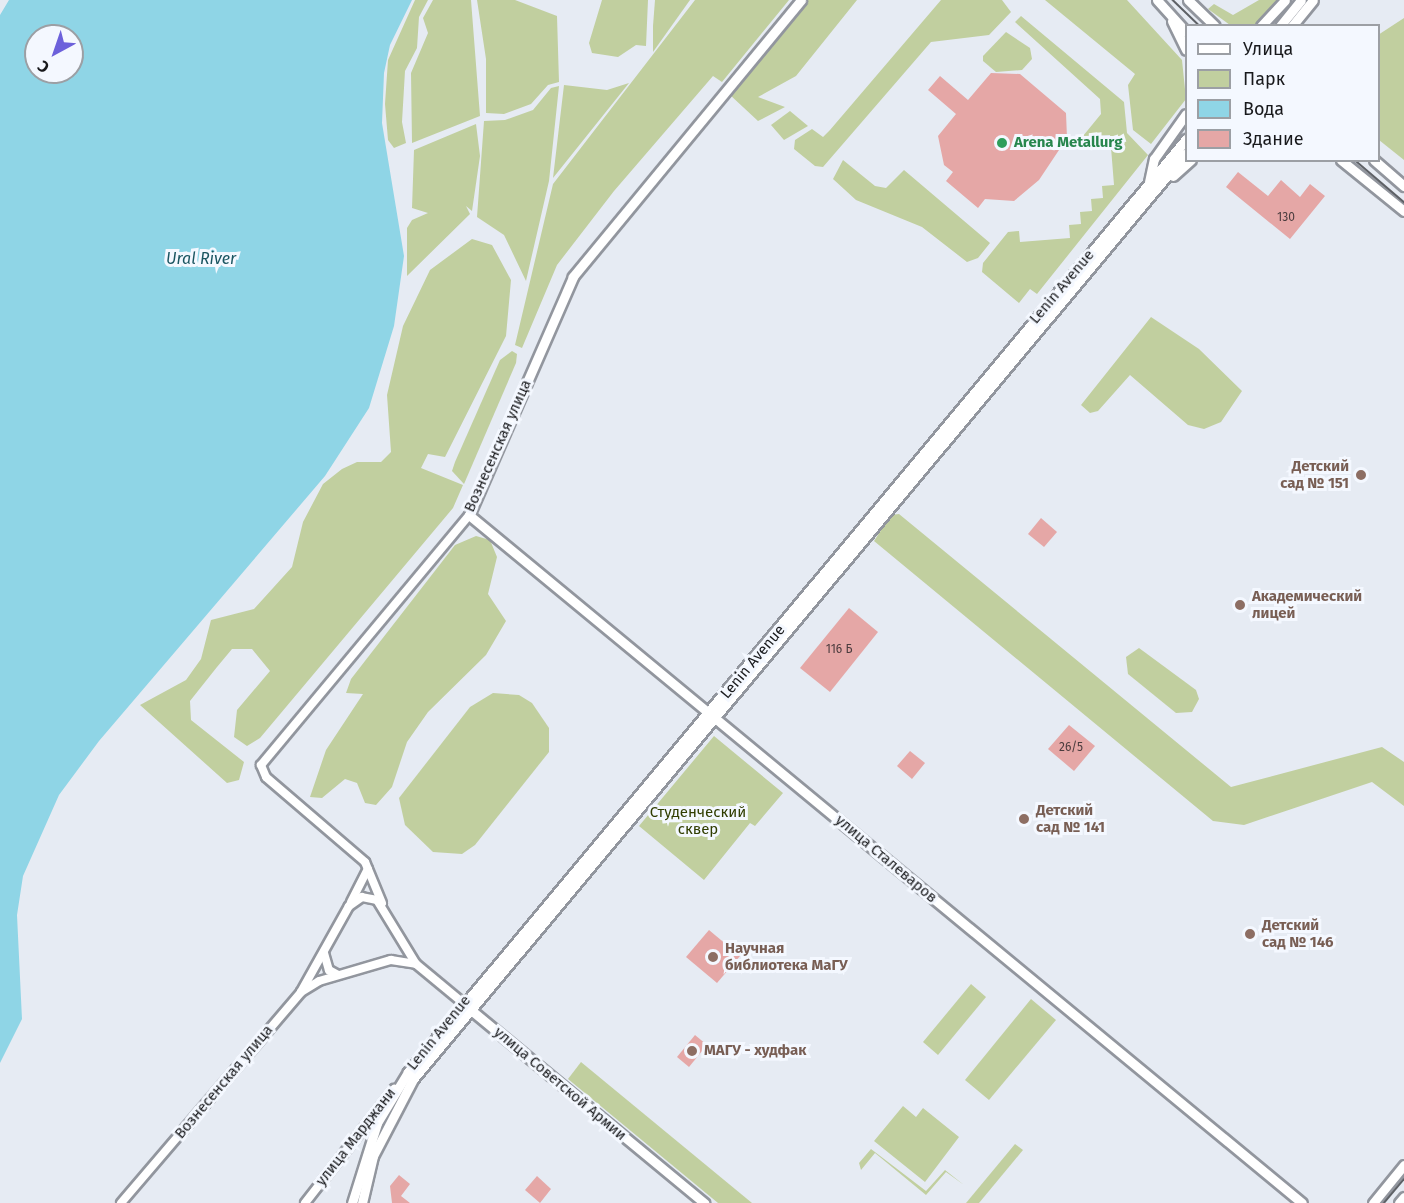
<!DOCTYPE html>
<meta charset="utf-8">
<style>
body{margin:0}
#map{position:relative;width:1404px;height:1203px;overflow:hidden;background:#e6ebf3;font-family:"Fira Sans",sans-serif}
div>[style]{position:absolute}
.green>*{inset:0;background:#c1cf9f}
.water>*{inset:0;background:#8fd5e6}
.building>*{inset:0;background:#e5a7a6}
.roads{filter:drop-shadow(2px 0 #92969e) drop-shadow(-2px 0 #92969e) drop-shadow(0 2px #92969e) drop-shadow(0 -2px #92969e)}
.minor>*{height:8px;margin:-4px;padding:0 4px;transform-origin:4px;border-radius:4px;background:#fff}
.major>*{height:9px;margin:-4.5px;padding:0 4.5px;transform-origin:4.5px;border-radius:4.5px;background:#fff}
.tram>*{height:1.5px;margin:-0.75px;padding:0 0.75px;transform-origin:0.75px;border-radius:0.75px;background:#5e6166}
.dots>*{width:16px;height:16px;translate:-50% -50%;box-sizing:border-box;border:3px solid #f4f8ff;border-radius:50%}
span{translate:-50% -50%;white-space:nowrap;text-align:center;line-height:1.15;-webkit-text-stroke:6px #f4f8ff;paint-order:stroke}
.number-label{font-size:12px;color:#4b3c3e}
.number-label span{-webkit-text-stroke-width:0}
.leisure-label{font-size:15px;color:#27864d;font-weight:700}
.left{translate:0 -50%;text-align:left}
.street-label{font-size:15px;color:#18191c}
.education-label{font-size:15px;color:#785e54;font-weight:700}
.right{translate:-100% -50%;text-align:right}
.park-label{font-size:15px;color:#303d00}
.water-label{font-size:16px;color:#1a5561;font-style:italic}
.legend{position:absolute;left:1185px;top:24px;width:195px;height:138px;box-sizing:border-box;background:#f4f8ff;border:2px solid #9c9fa4;margin:0;padding:8px 10px;list-style:none;font-size:18px;color:#18191c}
.legend li{display:flex;align-items:center;gap:12px;height:30px}
.legend b{width:30px;border:2px solid #9c9fa4}
.north{position:absolute;left:24px;top:24px;width:60px;height:60px;box-sizing:border-box;background:#f4f8ff;border:2px solid #9c9fa4;border-radius:50%;rotate:220deg;font-size:16px;font-weight:700;line-height:24px;text-align:center;color:#18191c}
.north::after{content:'';display:block;margin:auto;width:21px;height:27px;background:#6c61db;clip-path:polygon(50% 0,100% 100%,50% 72%,0 100%)}
</style>
<div id="map">
<div class="green">
<div style="clip-path:polygon(415px 0,428px 0,419px 17px,417px 48px,405px 71px,402px 122px,406px 143px,394px 148px,388px 140px,385px 104px,388px 60px)"></div>
<div style="clip-path:polygon(433px 0,471px 0,480px 116px,412px 143px,411px 73px,428px 33px,423px 18px)"></div>
<div style="clip-path:polygon(477px 0,515px 0,557px 16px,559px 82px,548px 85px,531px 104px,504px 114px,486px 113px,486px 59px)"></div>
<div style="clip-path:polygon(602px 0,648px 0,646px 46px,636px 45px,618px 57px,592px 53px,589px 43px)"></div>
<div style="clip-path:polygon(655px 0,690px 0,653px 52px,653px 26px)"></div>
<div style="clip-path:polygon(695px 0,789px 0,722px 82px,713px 76px,614px 191px,557px 265px,522px 348px,515px 345px,553px 184px)"></div>
<div style="clip-path:polygon(807px 0,857px 0,796px 76px,758px 97px,785px 107px,758px 121px,729px 94px)"></div>
<div style="clip-path:polygon(941px 0,1002px 0,1011px 12px,989px 35px,931px 42px,823px 167px,815px 166px,794px 149px,795px 140px,812px 129px,823px 137px,830px 130px)"></div>
<div style="clip-path:polygon(1045px 0,1127px 0,1182px 60px,1186px 99px,1151px 144px,1133px 130px,1128px 85px,1135px 74px)"></div>
<div style="clip-path:polygon(1259px 0,1279px 0,1255px 25px,1230px 25px,1208px 9px,1214px 4px,1233px 15px)"></div>
<div style="clip-path:polygon(1021px 16px,1124px 102px,1127px 133px,1148px 155px,1037px 294px,1030px 289px,1019px 303px,982px 272px,983px 263px,1008px 232px,1019px 231px,1020px 242px,1070px 238px,1069px 225px,1081px 224px,1080px 212px,1092px 211px,1091px 199px,1103px 198px,1102px 186px,1114px 185px,1110px 135px,1083px 136px,1101px 114px,1100px 99px,1015px 22px)"></div>
<div style="clip-path:polygon(1404px 18px,1404px 160px,1379px 140px,1378px 35px)"></div>
<div style="clip-path:polygon(1006px 32px,1030px 48px,1032px 59px,1022px 70px,996px 72px,983px 61px,983px 56px)"></div>
<div style="clip-path:polygon(629px 83px,553px 178px,564px 85px,607px 90px)"></div>
<div style="clip-path:polygon(559px 86px,549px 181px,526px 281px,504px 235px,477px 217px,484px 121px,505px 120px,533px 110px,551px 88px)"></div>
<div style="clip-path:polygon(790px 111px,808px 126px,784px 140px,771px 125px)"></div>
<div style="clip-path:polygon(476px 124px,480px 156px,472px 211px,466px 206px,470px 214px,407px 276px,407px 228px,412px 220px,428px 213px,412px 208px,414px 150px)"></div>
<div style="clip-path:polygon(843px 160px,875px 186px,886px 188px,904px 170px,990px 243px,978px 258px,967px 262px,922px 227px,856px 200px,833px 179px)"></div>
<div style="clip-path:polygon(472px 239px,492px 245px,511px 280px,506px 336px,445px 457px,428px 454px,421px 468px,463px 485px,453px 508px,260px 738px,247px 746px,234px 737px,237px 710px,270px 671px,252px 649px,232px 649px,217px 667px,190px 701px,191px 720px,244px 762px,239px 780px,227px 783px,140px 705px,186px 680px,201px 659px,211px 620px,254px 609px,292px 567px,303px 522px,323px 484px,342px 469px,357px 462px,381px 462px,391px 452px,387px 395px,403px 326px,430px 270px)"></div>
<div style="clip-path:polygon(1151px 317px,1199px 349px,1242px 391px,1221px 422px,1204px 429px,1188px 425px,1130px 375px,1098px 411px,1090px 413px,1081px 405px)"></div>
<div style="clip-path:polygon(512px 351px,517px 354px,516px 363px,464px 484px,452px 471px,455px 462px,500px 360px)"></div>
<div style="clip-path:polygon(899px 514px,1231px 787px,1382px 747px,1404px 762px,1404px 806px,1372px 782px,1244px 825px,1213px 821px,874px 541px,891px 515px)"></div>
<div style="clip-path:polygon(476px 536px,490px 540px,497px 557px,488px 594px,506px 621px,486px 655px,428px 712px,407px 742px,392px 787px,376px 805px,365px 803px,357px 783px,345px 779px,322px 798px,310px 797px,326px 750px,363px 694px,346px 693px,351px 679px,455px 545px)"></div>
<div style="clip-path:polygon(1139px 648px,1196px 690px,1199px 699px,1192px 712px,1176px 713px,1128px 674px,1126px 657px)"></div>
<div style="clip-path:polygon(493px 693px,519px 695px,532px 703px,549px 728px,549px 752px,475px 845px,462px 854px,433px 852px,405px 825px,399px 798px,470px 707px)"></div>
<div style="clip-path:polygon(714px 736px,783px 793px,755px 826px,750px 823px,704px 880px,639px 826px)"></div>
<div style="clip-path:polygon(971px 984px,986px 997px,938px 1055px,923px 1042px)"></div>
<div style="clip-path:polygon(1031px 999px,1056px 1020px,989px 1100px,965px 1080px)"></div>
<div style="clip-path:polygon(581px 1062px,752px 1203px,718px 1203px,568px 1079px)"></div>
<div style="clip-path:polygon(903px 1106px,916px 1117px,923px 1108px,959px 1137px,925px 1182px,874px 1141px)"></div>
<div style="clip-path:polygon(1015px 1144px,1023px 1150px,979px 1203px,966px 1203px)"></div>
<div style="clip-path:polygon(871px 1149px,926px 1191px,945px 1170px,964px 1185px,946px 1172px,926px 1195px,875px 1153px,861px 1170px,859px 1163px)"></div>
</div>
<div class="water">
<div style="clip-path:polygon(evenodd,9px 0,412px 0,390px 45px,384px 73px,382px 123px,404px 256px,394px 326px,369px 408px,325px 476px,99px 741px,59px 795px,23px 876px,17px 915px,22px 1019px,0 1063px,0 15px,9px 0,36px 36px,72px 36px,72px 72px,36px 72px,36px 36px)"></div>
</div>
<div class="building">
<div style="clip-path:polygon(991px 73px,1020px 74px,1066px 113px,1067px 138px,1039px 180px,1014px 201px,985px 199px,978px 208px,946px 181px,953px 172px,944px 165px,938px 136px,956px 114px,928px 90px,940px 76px,968px 100px)"></div>
<div style="clip-path:polygon(1238px 172px,1268px 196px,1281px 180px,1300px 197px,1310px 184px,1325px 196px,1290px 239px,1226px 187px)"></div>
<div style="clip-path:polygon(1041px 518px,1057px 532px,1044px 547px,1028px 534px)"></div>
<div style="clip-path:polygon(849px 608px,878px 632px,830px 692px,800px 668px)"></div>
<div style="clip-path:polygon(1069px 725px,1095px 746px,1074px 771px,1048px 749px)"></div>
<div style="clip-path:polygon(910px 751px,925px 763px,912px 779px,897px 766px)"></div>
<div style="clip-path:polygon(709px 930px,740px 956px,717px 983px,686px 957px)"></div>
<div style="clip-path:polygon(695px 1035px,707px 1045px,689px 1067px,677px 1057px)"></div>
<div style="clip-path:polygon(399px 1175px,410px 1184px,401px 1196px,410px 1203px,392px 1203px,390px 1186px)"></div>
<div style="clip-path:polygon(537px 1176px,551px 1189px,540px 1203px,525px 1190px)"></div>
</div>
<div class="roads">
<div class="minor">
<div style="left:351px;top:902px;width:37px;rotate:-63deg"></div>
<div style="left:382px;top:903px;width:44px;rotate:-112.5deg"></div>
<div style="left:365px;top:862px;width:130px;rotate:-139.4deg"></div>
<div style="left:266px;top:777px;width:13px;rotate:-113deg"></div>
<div style="left:261px;top:765px;width:325px;rotate:-50.2deg"></div>
<div style="left:324px;top:953px;width:18px;rotate:74deg"></div>
<div style="left:329px;top:970px;width:10px;rotate:29deg"></div>
<div style="left:416px;top:964px;width:67px;rotate:39.6deg"></div>
<div style="left:121px;top:1203px;width:277px;rotate:-49.5deg"></div>
<div style="left:301px;top:992px;width:21px;rotate:-31deg"></div>
<div style="left:319px;top:981px;width:75px;rotate:-16.3deg"></div>
<div style="left:391px;top:960px;width:25px;rotate:9deg"></div>
<div style="left:416px;top:964px;width:75px;rotate:-121.4deg"></div>
<div style="left:377px;top:900px;width:15px;rotate:-169deg"></div>
<div style="left:362px;top:897px;width:16px;rotate:145deg"></div>
<div style="left:349px;top:906px;width:98px;rotate:119.2deg"></div>
<div style="left:305px;top:1203px;width:145px;rotate:-52deg"></div>
</div>
<div class="major">
<div style="left:801px;top:0;width:359px;rotate:129.5deg"></div>
<div style="left:573px;top:277px;width:260px;rotate:113.6deg"></div>
<div style="left:469px;top:515px;width:1080px;rotate:39.55deg"></div>
<div style="left:1157px;top:0;width:43px;rotate:47.8deg"></div>
<div style="left:1188px;top:0;width:37px;rotate:44deg"></div>
<div style="left:1172px;top:21px;width:32px;rotate:64deg"></div>
<div style="left:1261px;top:26px;width:35px;rotate:-47deg"></div>
<div style="left:1280px;top:26px;width:33px;rotate:-51deg"></div>
<div style="left:1292px;top:26px;width:33px;rotate:-51deg"></div>
<div style="left:1341px;top:160px;width:81px;rotate:39deg"></div>
<div style="left:1374px;top:160px;width:40px;rotate:41deg"></div>
<div style="left:1173px;top:176px;width:24px;rotate:-42deg"></div>
<div style="left:1149px;top:182px;width:24px;rotate:-78deg"></div>
<div style="left:1154px;top:159px;width:55px;rotate:-54.6deg"></div>
<div style="left:471px;top:1010px;width:303px;rotate:39.6deg"></div>
<div style="left:352px;top:1203px;width:84px;rotate:-72.6deg"></div>
<div style="left:377px;top:1123px;width:60px;rotate:-58.7deg"></div>
<div style="left:408px;top:1072px;width:1215px;rotate:-50.18deg"></div>
<div style="left:362px;top:1203px;width:48px;rotate:-76.8deg"></div>
<div style="left:373px;top:1156px;width:87px;rotate:-62.5deg"></div>
<div style="left:413px;top:1079px;width:1206px;rotate:-50.15deg"></div>
<div style="left:1373px;top:1203px;width:49px;rotate:-50.8deg"></div>
<div style="left:1399px;top:1203px;width:8px;rotate:-50deg"></div>
</div>
</div>
<div class="tram">
<div style="left:1173px;top:0;width:37px;rotate:44deg"></div>
<div style="left:1355px;top:160px;width:65px;rotate:40.6deg"></div>
<div style="left:1384px;top:1203px;width:31px;rotate:-50deg"></div>
</div>
<div class="dots">
<div style="left:1002px;top:143px;background:#2e9e5b"></div>
<div style="left:1361px;top:475px;background:#8d6e63"></div>
<div style="left:1240px;top:605px;background:#8d6e63"></div>
<div style="left:1024px;top:819px;background:#8d6e63"></div>
<div style="left:1250px;top:934px;background:#8d6e63"></div>
<div style="left:713px;top:957px;background:#8d6e63"></div>
<div style="left:692px;top:1051px;background:#8d6e63"></div>
</div>
<div class="number-label">
<span style="left:1286px;top:218px">130</span>
<span style="left:839px;top:650px">116 Б</span>
<span style="left:1071px;top:748px">26/5</span>
</div>
<div class="leisure-label">
<span class="left" style="left:1014px;top:143px">Arena Metallurg</span>
</div>
<div class="street-label">
<span style="left:1062px;top:287px;rotate:-50deg">Lenin Avenue</span>
<span style="left:498px;top:446px;rotate:-66deg">Вознесенская улица</span>
<span style="left:753px;top:662px;rotate:-50deg">Lenin Avenue</span>
<span style="left:886px;top:859px;rotate:40deg">улица Сталеваров</span>
<span style="left:439px;top:1033px;rotate:-51deg">Lenin Avenue</span>
<span style="left:224px;top:1082px;rotate:-50deg">Вознесенская улица</span>
<span style="left:560px;top:1084px;rotate:40deg">улица Советской Армии</span>
<span style="left:356px;top:1137px;rotate:-52deg">улица Марджани</span>
</div>
<div class="education-label">
<span class="right" style="left:1349px;top:475px">Детский<br>сад № 151</span>
<span class="left" style="left:1252px;top:605px">Академический<br>лицей</span>
<span class="left" style="left:1036px;top:819px">Детский<br>сад № 141</span>
<span class="left" style="left:1262px;top:934px">Детский<br>сад № 146</span>
<span class="left" style="left:725px;top:957px">Научная<br>библиотека МаГУ</span>
<span class="left" style="left:704px;top:1051px">МАГУ - худфак</span>
</div>
<div class="park-label">
<span style="left:698px;top:821px">Студенческий<br>сквер</span>
</div>
<div class="water-label">
<span style="left:201px;top:259px">Ural River</span>
</div>
<ul class="legend">
<li><b style="height:8px;background:#fff"></b>Улица</li>
<li><b style="height:16px;background:#c1cf9f"></b>Парк</li>
<li><b style="height:16px;background:#8fd5e6"></b>Вода</li>
<li><b style="height:16px;background:#e5a7a6"></b>Здание</li>
</ul>
<div class="north">С</div>
</div>
